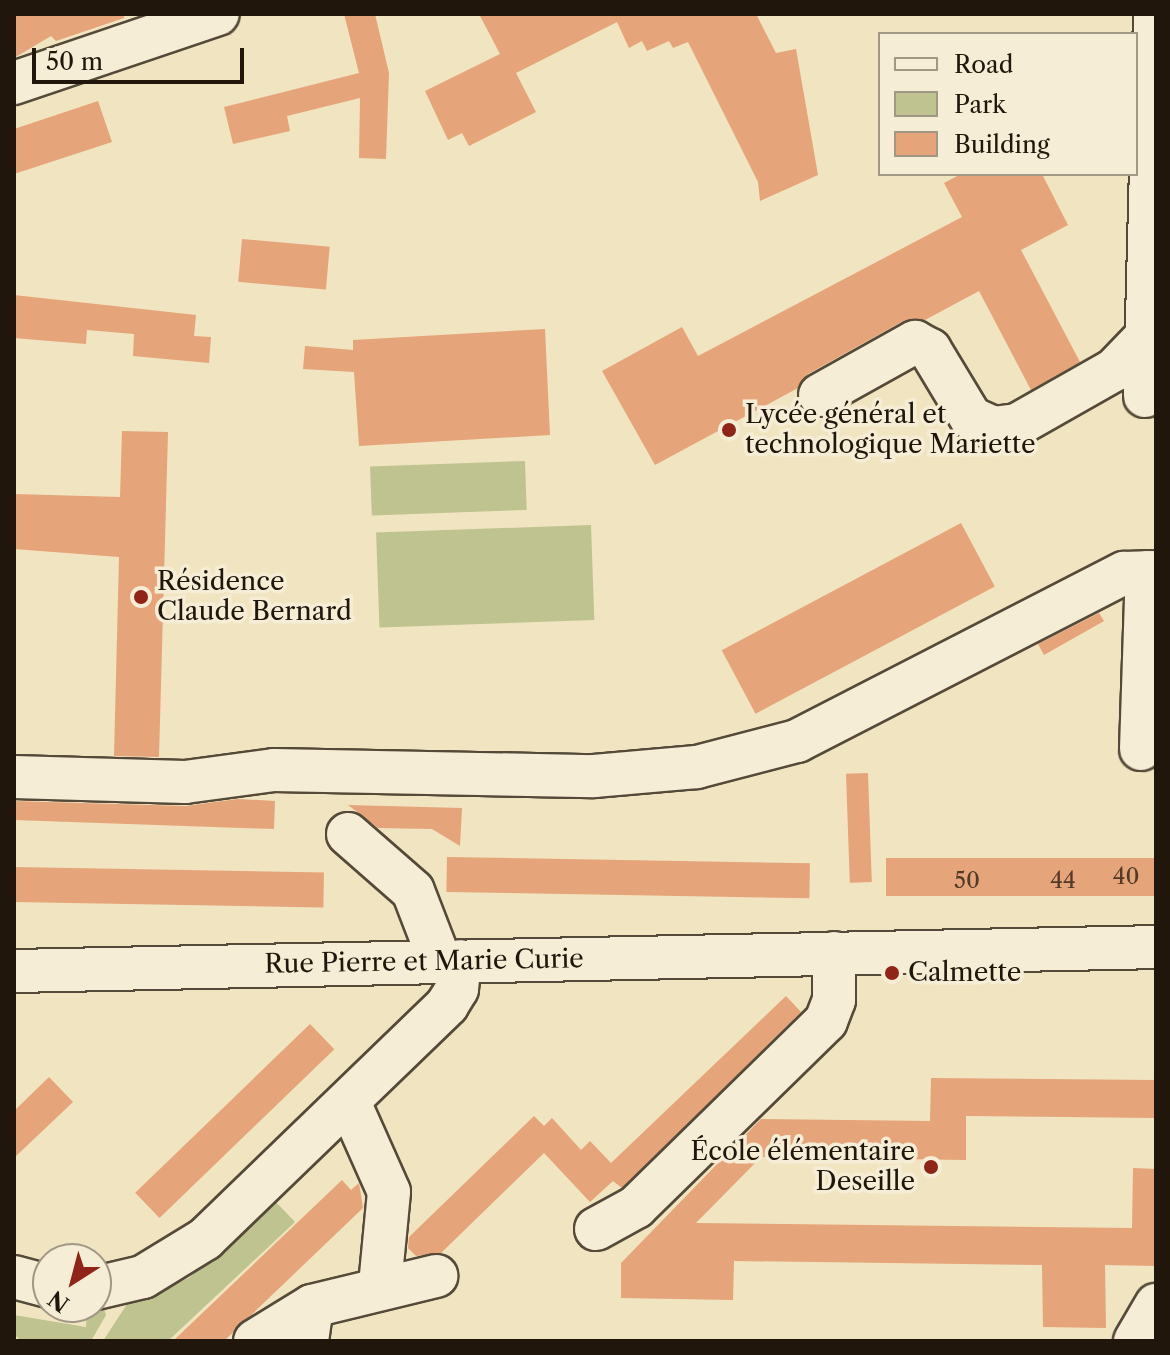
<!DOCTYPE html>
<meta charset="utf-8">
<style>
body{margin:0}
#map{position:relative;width:1170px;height:1355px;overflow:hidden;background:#f1e4c0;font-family:"Libre Caslon Text",serif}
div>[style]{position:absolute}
.green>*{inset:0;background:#bec38f;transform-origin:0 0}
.building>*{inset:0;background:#e5a479;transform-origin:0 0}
.roads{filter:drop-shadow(2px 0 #554a39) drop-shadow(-2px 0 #554a39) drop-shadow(0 2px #554a39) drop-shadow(0 -2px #554a39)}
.minor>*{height:42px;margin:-21px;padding:0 21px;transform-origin:21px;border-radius:21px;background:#f6edd6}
.dots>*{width:22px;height:22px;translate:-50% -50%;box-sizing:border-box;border:4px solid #f6edd6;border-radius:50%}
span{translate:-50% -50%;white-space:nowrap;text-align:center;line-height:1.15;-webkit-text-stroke:7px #f6edd6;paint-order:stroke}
.number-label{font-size:22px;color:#523a27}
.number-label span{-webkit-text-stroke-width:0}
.poi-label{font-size:26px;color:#21160c}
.left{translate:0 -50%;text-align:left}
.right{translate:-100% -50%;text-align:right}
.street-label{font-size:26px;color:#21160c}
.frame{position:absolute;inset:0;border:16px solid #21160c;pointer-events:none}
.legend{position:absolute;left:878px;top:32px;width:260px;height:144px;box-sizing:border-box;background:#f6edd6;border:2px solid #a19785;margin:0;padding:10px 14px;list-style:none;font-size:24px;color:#21160c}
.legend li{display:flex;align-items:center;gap:16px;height:40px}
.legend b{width:40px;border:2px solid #a19785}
.north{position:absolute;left:32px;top:1243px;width:80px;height:80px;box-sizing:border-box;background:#f6edd6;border:2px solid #a19785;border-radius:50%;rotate:216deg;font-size:22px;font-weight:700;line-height:32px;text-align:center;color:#21160c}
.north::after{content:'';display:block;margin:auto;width:28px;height:36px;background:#8f2418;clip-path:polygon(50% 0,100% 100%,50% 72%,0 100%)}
.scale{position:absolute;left:32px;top:48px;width:212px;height:36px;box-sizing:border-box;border:4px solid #21160c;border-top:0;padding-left:10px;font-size:24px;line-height:28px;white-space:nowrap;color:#21160c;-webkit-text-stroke:6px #f6edd6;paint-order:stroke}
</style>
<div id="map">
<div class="green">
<div style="left:525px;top:461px;width:49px;height:155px;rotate:88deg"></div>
<div style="left:591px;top:525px;width:95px;height:215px;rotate:88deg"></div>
<div style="clip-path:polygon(274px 1200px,295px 1222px,168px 1341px,103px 1341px,127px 1304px,189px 1278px)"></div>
<div style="clip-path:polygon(103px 1304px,106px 1315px,91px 1341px,21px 1341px,14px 1334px,14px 1315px,86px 1327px,87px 1307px)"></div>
</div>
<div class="building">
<div style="clip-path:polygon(14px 14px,124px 14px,124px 18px,56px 41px,51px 36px,14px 58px)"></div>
<div style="clip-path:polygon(344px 14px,375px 14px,389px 73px,386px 159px,359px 158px,360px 98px,287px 116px,290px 131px,233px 144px,224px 107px,359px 73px)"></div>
<div style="clip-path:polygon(479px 14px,756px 14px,776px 53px,796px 49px,818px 175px,760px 201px,758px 182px,688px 42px,673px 48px,669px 41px,647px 51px,642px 41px,629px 48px,617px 22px,516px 73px,536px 112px,469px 146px,462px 133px,448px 140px,425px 91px,500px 54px)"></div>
<div style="clip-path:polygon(98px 101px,112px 142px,14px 174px,14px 129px)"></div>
<div style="clip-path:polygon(961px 174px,1042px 174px,1068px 225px,1021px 250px,1080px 362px,1031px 390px,979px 291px,925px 320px,903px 321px,808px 374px,798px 388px,655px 465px,602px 371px,682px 327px,698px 356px,962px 217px,944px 183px)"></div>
<div style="left:242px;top:239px;width:88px;height:43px;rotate:5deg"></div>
<div style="clip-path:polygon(14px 295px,196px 315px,194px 336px,211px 337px,209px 363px,133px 356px,134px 334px,87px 330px,86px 344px,14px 338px)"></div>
<div style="clip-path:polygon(545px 329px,550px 435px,359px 446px,354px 372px,303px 369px,305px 346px,353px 350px,353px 340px)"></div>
<div style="clip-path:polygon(122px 431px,168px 432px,159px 757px,114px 756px,119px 557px,14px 549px,14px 494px,120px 497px)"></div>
<div style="left:961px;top:523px;width:72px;height:271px;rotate:62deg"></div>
<div style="clip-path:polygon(1099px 613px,1104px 621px,1044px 655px,1038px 644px)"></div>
<div style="left:868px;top:773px;width:109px;height:22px;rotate:88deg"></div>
<div style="clip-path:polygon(238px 799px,275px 801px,274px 829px,14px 820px,14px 801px,185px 806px)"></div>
<div style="clip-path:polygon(348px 805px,462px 808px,460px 846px,432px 829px,378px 828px)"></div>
<div style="left:447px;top:857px;width:363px;height:35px;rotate:1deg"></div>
<div style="left:1156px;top:858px;width:38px;height:270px;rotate:90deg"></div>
<div style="left:14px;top:867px;width:310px;height:35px;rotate:1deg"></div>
<div style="clip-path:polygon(786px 996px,801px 1012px,622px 1188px,613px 1181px,590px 1202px,544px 1153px,441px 1253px,416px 1256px,408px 1248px,409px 1237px,534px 1116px,544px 1126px,552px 1118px,581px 1150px,590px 1141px,611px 1163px)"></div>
<div style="left:310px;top:1024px;width:35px;height:243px;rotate:46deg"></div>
<div style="clip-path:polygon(49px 1077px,73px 1102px,14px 1158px,14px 1111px)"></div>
<div style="clip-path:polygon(931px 1078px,1156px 1080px,1156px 1118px,966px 1116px,966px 1160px,761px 1157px,696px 1223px,1132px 1228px,1133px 1168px,1156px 1169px,1156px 1266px,1105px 1265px,1106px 1328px,1043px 1327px,1042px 1265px,734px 1261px,733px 1300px,621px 1298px,621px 1263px,761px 1119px,930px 1121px)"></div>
<div style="clip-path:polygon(342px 1180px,351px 1190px,359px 1183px,363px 1208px,224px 1341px,173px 1341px)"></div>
</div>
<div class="roads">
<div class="minor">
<div style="left:14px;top:83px;width:215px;rotate:-18.7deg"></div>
<div style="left:820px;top:395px;width:109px;rotate:-29.2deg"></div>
<div style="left:915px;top:342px;width:17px;rotate:28deg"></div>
<div style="left:930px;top:350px;width:79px;rotate:58.9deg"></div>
<div style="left:971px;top:418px;width:24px;rotate:24deg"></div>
<div style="left:993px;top:428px;width:24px;rotate:-7deg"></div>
<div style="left:1017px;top:425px;width:112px;rotate:-29.6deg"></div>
<div style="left:1114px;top:370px;width:46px;rotate:-45.9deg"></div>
<div style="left:1145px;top:396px;width:382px;rotate:-88.5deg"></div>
<div style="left:1141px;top:749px;width:177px;rotate:-88.1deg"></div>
<div style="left:14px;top:777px;width:171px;rotate:1.7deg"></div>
<div style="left:185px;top:782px;width:90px;rotate:-7.7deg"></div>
<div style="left:274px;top:770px;width:320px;rotate:1.1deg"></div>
<div style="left:594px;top:776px;width:103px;rotate:-5deg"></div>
<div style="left:697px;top:767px;width:103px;rotate:-14.6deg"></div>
<div style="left:797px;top:741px;width:368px;rotate:-27.2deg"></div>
<div style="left:1124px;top:573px;width:32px;rotate:-2deg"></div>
<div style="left:348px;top:834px;width:86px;rotate:41.2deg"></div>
<div style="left:413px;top:891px;width:75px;rotate:68.9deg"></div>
<div style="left:14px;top:971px;width:1142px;rotate:-1.2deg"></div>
<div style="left:349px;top:1102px;width:98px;rotate:66deg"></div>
<div style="left:389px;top:1192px;width:94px;rotate:95.5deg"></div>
<div style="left:596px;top:1229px;width:46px;rotate:-28.8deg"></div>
<div style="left:636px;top:1207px;width:266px;rotate:-44.4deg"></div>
<div style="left:826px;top:1021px;width:22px;rotate:-69deg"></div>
<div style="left:834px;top:1000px;width:47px;rotate:-90deg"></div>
<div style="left:14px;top:1277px;width:35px;rotate:15deg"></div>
<div style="left:96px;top:1288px;width:48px;rotate:-13.2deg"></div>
<div style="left:143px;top:1277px;width:73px;rotate:-31.5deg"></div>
<div style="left:205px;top:1239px;width:337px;rotate:-44deg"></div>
<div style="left:447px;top:1005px;width:19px;rotate:-58deg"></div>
<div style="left:457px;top:989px;width:28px;rotate:-84deg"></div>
<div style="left:255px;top:1341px;width:67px;rotate:-31.6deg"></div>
<div style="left:307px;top:1341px;width:35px;rotate:-82deg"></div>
<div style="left:312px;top:1306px;width:128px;rotate:-13.6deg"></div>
<div style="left:1135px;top:1341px;width:42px;rotate:-59.7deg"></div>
</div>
</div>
<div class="dots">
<div style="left:729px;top:430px;background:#8f2418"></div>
<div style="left:141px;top:597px;background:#8f2418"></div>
<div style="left:892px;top:973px;background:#8f2418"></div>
<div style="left:931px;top:1167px;background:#8f2418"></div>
</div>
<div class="number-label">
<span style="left:1126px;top:877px">40</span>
<span style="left:967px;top:881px">50</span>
<span style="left:1063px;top:881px">44</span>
</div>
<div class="poi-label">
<span class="left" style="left:745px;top:430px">Lycée général et<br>technologique Mariette</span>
<span class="left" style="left:157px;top:597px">Résidence<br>Claude Bernard</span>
<span class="left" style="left:908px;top:973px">Calmette</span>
<span class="right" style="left:915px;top:1167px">École élémentaire<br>Deseille</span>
</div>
<div class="street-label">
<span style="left:424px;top:962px;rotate:-1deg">Rue Pierre et Marie Curie</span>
</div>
<div class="frame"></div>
<ul class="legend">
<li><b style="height:10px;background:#f6edd6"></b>Road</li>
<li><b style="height:22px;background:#bec38f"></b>Park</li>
<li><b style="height:22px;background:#e5a479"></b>Building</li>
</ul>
<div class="north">N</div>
<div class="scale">50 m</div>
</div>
